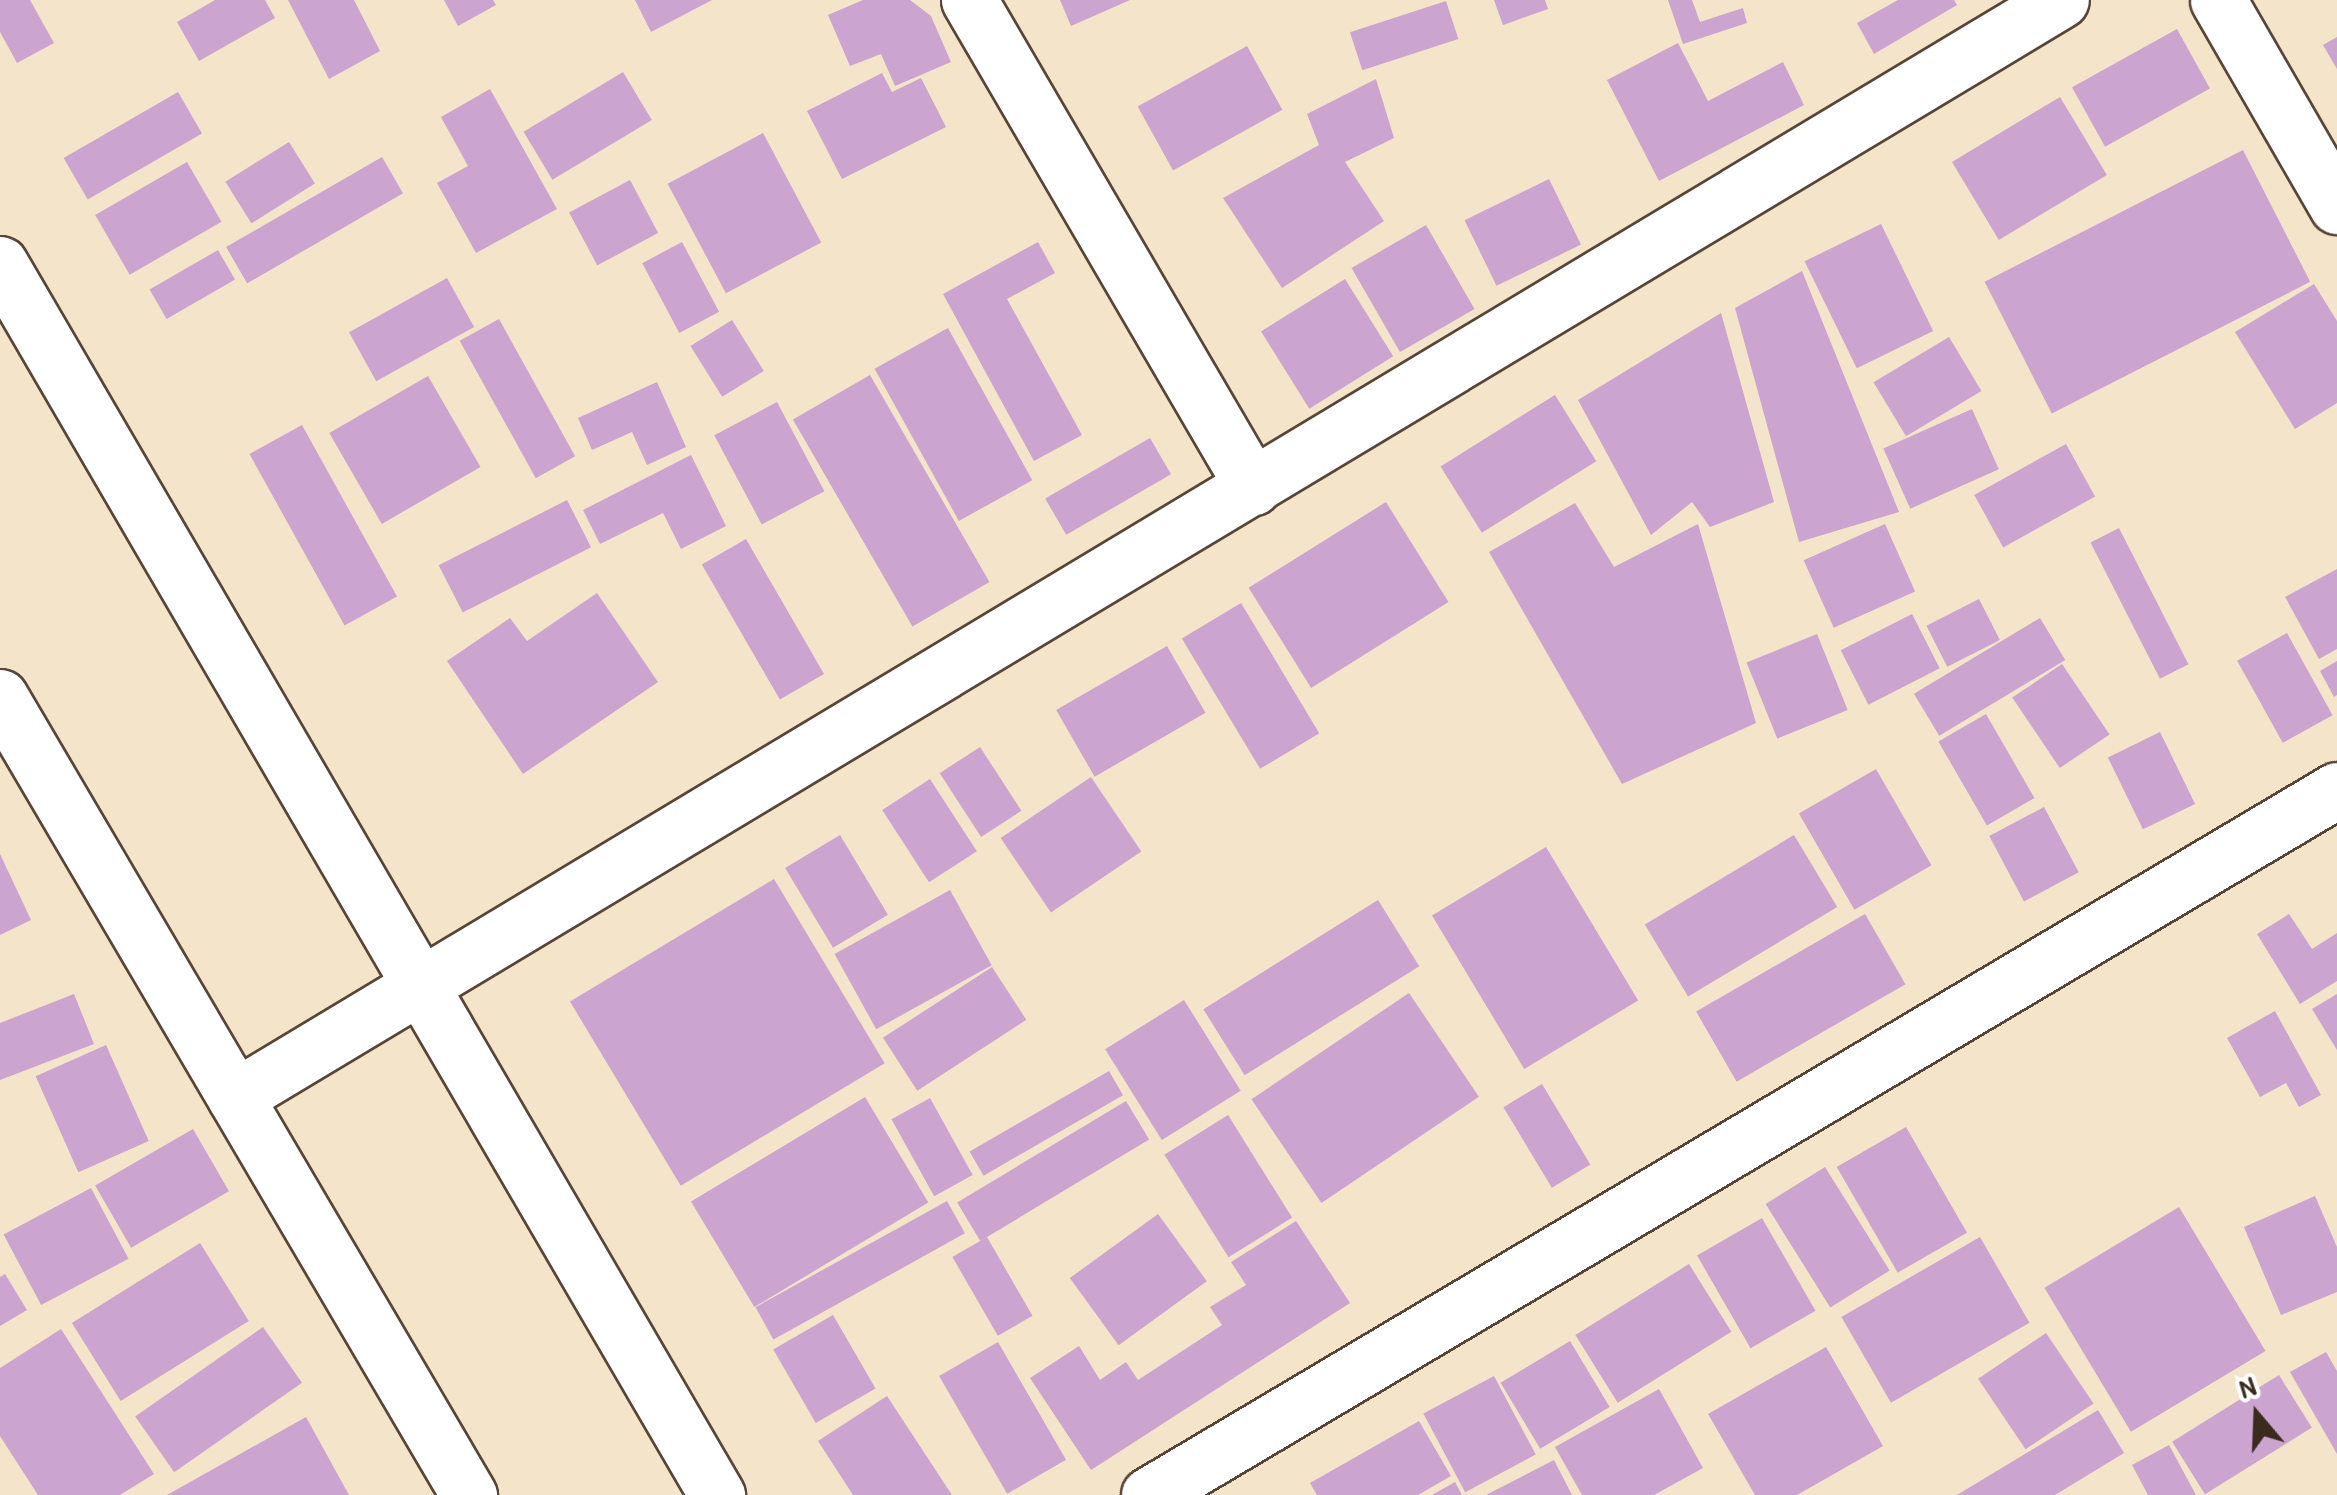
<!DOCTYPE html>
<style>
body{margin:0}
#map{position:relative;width:2337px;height:1495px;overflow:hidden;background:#f4e4ca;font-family:"Patrick Hand",sans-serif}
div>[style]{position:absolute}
.building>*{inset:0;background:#cba4d0;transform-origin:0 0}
.roads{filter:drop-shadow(2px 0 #574638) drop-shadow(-2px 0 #574638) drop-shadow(0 2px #574638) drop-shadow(0 -2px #574638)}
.minor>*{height:55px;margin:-27.5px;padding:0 27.5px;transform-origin:27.5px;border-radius:27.5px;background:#fff}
.major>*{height:55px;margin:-27.5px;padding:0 27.5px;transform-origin:27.5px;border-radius:27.5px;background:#fff}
span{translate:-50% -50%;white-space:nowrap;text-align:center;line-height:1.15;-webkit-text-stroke:9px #fff;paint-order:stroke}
.north{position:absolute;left:2207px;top:1365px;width:100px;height:100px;-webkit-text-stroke:8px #fff;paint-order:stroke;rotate:341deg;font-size:28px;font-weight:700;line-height:40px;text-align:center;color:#3b2a1e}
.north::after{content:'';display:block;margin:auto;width:35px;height:45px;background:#3b2a1e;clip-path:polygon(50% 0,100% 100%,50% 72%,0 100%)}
</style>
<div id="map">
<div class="building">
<div style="clip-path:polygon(0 0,30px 0,54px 43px,17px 63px,0 32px)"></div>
<div style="clip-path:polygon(215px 0,265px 0,275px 18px,199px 61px,177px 22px)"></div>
<div style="clip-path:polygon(288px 0,354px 0,380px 51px,329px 79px)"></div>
<div style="clip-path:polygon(444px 0,493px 0,496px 5px,458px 26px)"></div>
<div style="clip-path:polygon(635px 0,712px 0,651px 32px)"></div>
<div style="clip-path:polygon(863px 0,910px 0,931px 16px,951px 62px,895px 86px,881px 54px,850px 66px,828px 15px)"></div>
<div style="clip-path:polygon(1060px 0,1130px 0,1071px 26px)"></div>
<div style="clip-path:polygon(1494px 0,1545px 0,1548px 9px,1503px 25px)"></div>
<div style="clip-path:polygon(1668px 0,1692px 0,1700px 22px,1743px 8px,1747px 23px,1683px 44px)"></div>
<div style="clip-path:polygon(1898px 0,1954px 0,1957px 5px,1874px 54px,1857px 23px)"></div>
<div style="left:1446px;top:1px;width:40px;height:101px;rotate:72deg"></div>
<div style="left:2177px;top:29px;width:68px;height:120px;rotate:61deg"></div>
<div style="clip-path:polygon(2337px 37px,2337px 69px,2323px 45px)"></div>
<div style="clip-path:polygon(1678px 43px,1708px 101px,1783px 62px,1804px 105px,1659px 181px,1607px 80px)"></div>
<div style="left:1247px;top:46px;width:73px;height:125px;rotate:61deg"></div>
<div style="left:623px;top:72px;width:56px;height:116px;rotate:59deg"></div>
<div style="clip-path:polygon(882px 73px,892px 92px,921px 78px,946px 127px,842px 179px,807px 111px)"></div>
<div style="clip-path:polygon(1376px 79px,1394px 138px,1345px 162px,1384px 221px,1282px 288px,1223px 198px,1319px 145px,1307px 114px)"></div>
<div style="clip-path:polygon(490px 89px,557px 209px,476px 253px,437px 183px,468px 166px,441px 117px)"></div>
<div style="left:178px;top:92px;width:48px;height:132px;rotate:60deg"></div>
<div style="left:2060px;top:97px;width:91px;height:126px;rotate:59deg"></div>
<div style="left:763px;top:133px;width:124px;height:108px;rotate:62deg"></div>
<div style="left:289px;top:142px;width:49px;height:75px;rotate:58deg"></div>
<div style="left:2243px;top:150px;width:148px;height:290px;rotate:63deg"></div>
<div style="left:382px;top:157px;width:42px;height:180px;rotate:60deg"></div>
<div style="left:187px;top:162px;width:69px;height:106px;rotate:60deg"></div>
<div style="left:1549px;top:179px;width:73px;height:94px;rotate:64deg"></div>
<div style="left:630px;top:180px;width:60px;height:69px;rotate:62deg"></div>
<div style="left:1881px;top:224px;width:119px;height:85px;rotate:64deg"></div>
<div style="left:1426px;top:225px;width:97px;height:86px;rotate:60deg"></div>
<div style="left:682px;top:242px;width:79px;height:45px;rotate:62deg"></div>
<div style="clip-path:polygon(1038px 242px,1055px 273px,1007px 299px,1082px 435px,1034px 461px,943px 294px)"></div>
<div style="left:218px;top:250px;width:34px;height:79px;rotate:60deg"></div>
<div style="clip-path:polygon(1802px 271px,1899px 512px,1799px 542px,1735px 308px)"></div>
<div style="left:447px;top:278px;width:56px;height:112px;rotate:61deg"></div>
<div style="left:1345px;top:279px;width:91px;height:99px;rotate:58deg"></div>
<div style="clip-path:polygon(2314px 284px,2337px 321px,2337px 403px,2295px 429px,2235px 332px)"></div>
<div style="clip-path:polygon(1721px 313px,1774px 502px,1710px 527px,1692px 502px,1651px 535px,1578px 400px)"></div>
<div style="left:499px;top:319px;width:157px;height:45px;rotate:61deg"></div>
<div style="left:732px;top:320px;width:60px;height:49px;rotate:58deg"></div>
<div style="left:948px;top:328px;width:174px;height:84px;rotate:61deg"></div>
<div style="left:1949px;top:337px;width:63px;height:88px;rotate:59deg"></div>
<div style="left:870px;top:375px;width:239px;height:89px;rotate:60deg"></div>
<div style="left:428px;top:376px;width:105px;height:114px;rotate:60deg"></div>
<div style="clip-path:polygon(657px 382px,686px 447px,647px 465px,632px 432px,592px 450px,578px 418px)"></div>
<div style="left:1555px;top:395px;width:78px;height:135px;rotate:58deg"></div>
<div style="left:777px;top:402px;width:101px;height:71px;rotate:62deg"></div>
<div style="left:1972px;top:409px;width:66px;height:97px;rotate:66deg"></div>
<div style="left:302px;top:425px;width:196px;height:60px;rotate:61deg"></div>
<div style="left:1150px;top:438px;width:42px;height:121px;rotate:60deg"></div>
<div style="left:2066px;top:444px;width:60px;height:105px;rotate:61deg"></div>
<div style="clip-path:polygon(691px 455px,726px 526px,681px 549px,663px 513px,600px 544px,583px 510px)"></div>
<div style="left:567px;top:500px;width:53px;height:144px;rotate:63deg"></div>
<div style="left:1386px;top:502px;width:118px;height:162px;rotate:58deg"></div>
<div style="clip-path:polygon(1575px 503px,1614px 567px,1698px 524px,1756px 723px,1622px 784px,1489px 552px)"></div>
<div style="left:1885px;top:524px;width:74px;height:89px;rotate:66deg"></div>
<div style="left:2119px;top:528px;width:153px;height:32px;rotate:63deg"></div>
<div style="left:746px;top:539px;width:156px;height:51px;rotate:60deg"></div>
<div style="clip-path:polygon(2337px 569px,2337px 649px,2319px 659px,2285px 597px)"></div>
<div style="clip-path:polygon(597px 593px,658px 682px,523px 774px,447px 661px,510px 618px,527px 641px)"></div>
<div style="left:1979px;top:599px;width:46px;height:59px;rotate:63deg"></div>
<div style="left:1241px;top:603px;width:152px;height:69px;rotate:59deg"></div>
<div style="left:1912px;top:614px;width:61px;height:80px;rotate:63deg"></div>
<div style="left:2040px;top:618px;width:49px;height:147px;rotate:59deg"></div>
<div style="left:2287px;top:633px;width:94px;height:57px;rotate:61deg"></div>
<div style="left:1817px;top:634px;width:82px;height:76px;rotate:68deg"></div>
<div style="left:1167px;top:646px;width:77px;height:128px;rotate:60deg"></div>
<div style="clip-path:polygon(2337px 661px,2337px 695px,2334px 697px,2320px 671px)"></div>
<div style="left:2062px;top:664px;width:85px;height:60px;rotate:56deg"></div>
<div style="left:1986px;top:714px;width:97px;height:55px;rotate:60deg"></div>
<div style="left:2160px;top:732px;width:80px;height:58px;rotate:64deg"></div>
<div style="left:980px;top:747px;width:76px;height:48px;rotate:57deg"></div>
<div style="left:1876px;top:769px;width:111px;height:89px;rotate:60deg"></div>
<div style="left:1091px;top:777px;width:90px;height:109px;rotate:56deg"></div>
<div style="left:930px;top:779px;width:86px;height:57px;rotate:57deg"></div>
<div style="left:2044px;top:807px;width:74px;height:62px;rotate:62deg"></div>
<div style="left:840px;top:835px;width:93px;height:64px;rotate:59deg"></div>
<div style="left:1794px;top:835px;width:84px;height:174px;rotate:59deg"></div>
<div style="left:1546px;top:847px;width:179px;height:133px;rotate:59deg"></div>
<div style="clip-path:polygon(0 854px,31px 920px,0 935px)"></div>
<div style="left:774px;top:879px;width:215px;height:238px;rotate:59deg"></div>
<div style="left:950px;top:890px;width:86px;height:132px;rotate:61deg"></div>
<div style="left:1378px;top:900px;width:78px;height:206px;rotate:58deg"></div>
<div style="left:1865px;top:914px;width:81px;height:195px;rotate:60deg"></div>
<div style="clip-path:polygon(2289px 914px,2312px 949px,2337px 933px,2337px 981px,2300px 1004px,2257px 934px)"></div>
<div style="left:992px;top:967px;width:63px;height:130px;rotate:57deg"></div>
<div style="left:1409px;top:993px;width:125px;height:190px;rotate:56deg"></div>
<div style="clip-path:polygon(74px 994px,94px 1044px,0 1080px,0 1023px)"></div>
<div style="clip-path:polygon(2337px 994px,2337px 1050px,2312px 1009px)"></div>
<div style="left:1184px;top:1000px;width:107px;height:93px;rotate:58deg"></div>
<div style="clip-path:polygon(2275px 1011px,2321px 1095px,2299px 1107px,2286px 1083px,2260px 1097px,2227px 1038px)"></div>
<div style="left:106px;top:1045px;width:105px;height:77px;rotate:66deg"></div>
<div style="left:1109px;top:1071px;width:28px;height:161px;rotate:60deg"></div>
<div style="left:1542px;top:1084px;width:94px;height:45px;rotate:59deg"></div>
<div style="left:865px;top:1097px;width:123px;height:203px;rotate:59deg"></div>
<div style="left:930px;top:1098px;width:88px;height:44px;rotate:61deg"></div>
<div style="left:1126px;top:1101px;width:45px;height:197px;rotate:59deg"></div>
<div style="left:1228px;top:1115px;width:121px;height:75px;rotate:58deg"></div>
<div style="left:1906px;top:1127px;width:122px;height:80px;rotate:60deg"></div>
<div style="left:193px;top:1129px;width:72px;height:113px;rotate:60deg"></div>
<div style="left:1825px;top:1167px;width:122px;height:70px;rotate:58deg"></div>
<div style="left:91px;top:1188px;width:80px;height:99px;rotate:62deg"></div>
<div style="clip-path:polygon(2315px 1196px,2337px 1247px,2337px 1292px,2281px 1315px,2244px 1227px)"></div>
<div style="left:947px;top:1201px;width:37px;height:219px;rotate:61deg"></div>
<div style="left:2179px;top:1207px;width:168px;height:157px;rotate:59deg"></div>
<div style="left:1158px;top:1214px;width:83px;height:109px;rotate:54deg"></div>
<div style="left:1762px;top:1218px;width:107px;height:75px;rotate:60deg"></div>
<div style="clip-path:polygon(1296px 1221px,1350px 1303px,1091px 1470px,1030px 1378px,1079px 1346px,1100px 1380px,1126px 1362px,1138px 1380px,1222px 1325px,1210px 1307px,1246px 1285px,1231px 1262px)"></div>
<div style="left:987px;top:1237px;width:91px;height:40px;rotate:60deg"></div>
<div style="left:1980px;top:1237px;width:99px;height:160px;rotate:60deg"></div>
<div style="left:200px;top:1243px;width:92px;height:151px;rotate:58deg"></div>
<div style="left:1689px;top:1264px;width:80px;height:134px;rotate:58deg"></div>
<div style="clip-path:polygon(5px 1274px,27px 1310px,0 1326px,0 1277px)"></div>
<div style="left:833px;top:1315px;width:85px;height:69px;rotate:60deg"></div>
<div style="left:263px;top:1327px;width:68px;height:156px;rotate:55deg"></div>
<div style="clip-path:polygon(61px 1329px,154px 1474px,120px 1495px,38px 1495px,0 1436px,0 1368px)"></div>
<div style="left:2046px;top:1333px;width:85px;height:82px;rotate:56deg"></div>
<div style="left:1570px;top:1341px;width:77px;height:81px;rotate:59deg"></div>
<div style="left:998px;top:1342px;width:136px;height:68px;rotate:60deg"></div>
<div style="clip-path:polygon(1826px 1347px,1883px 1446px,1797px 1495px,1755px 1495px,1708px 1414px)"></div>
<div style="clip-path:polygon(2326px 1352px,2337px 1371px,2337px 1454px,2290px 1372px)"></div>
<div style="left:2279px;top:1375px;width:62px;height:126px;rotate:58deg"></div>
<div style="left:1494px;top:1376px;width:89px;height:80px;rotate:62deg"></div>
<div style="clip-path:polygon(1659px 1389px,1703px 1468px,1654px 1495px,1582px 1495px,1555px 1447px)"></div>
<div style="clip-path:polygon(887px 1396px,952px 1495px,853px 1495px,818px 1441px)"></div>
<div style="clip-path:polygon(2098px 1410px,2124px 1453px,2055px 1495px,1957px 1495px)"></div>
<div style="clip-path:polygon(306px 1417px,349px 1495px,167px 1495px)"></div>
<div style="clip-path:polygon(1419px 1421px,1451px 1476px,1418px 1495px,1317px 1495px,1310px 1483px)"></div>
<div style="clip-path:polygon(2169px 1445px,2196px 1495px,2148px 1495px,2132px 1465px)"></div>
<div style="clip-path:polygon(1554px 1460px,1572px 1495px,1486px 1495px)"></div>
<div style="clip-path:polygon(1455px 1482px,1462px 1495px,1432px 1495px)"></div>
</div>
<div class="roads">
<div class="minor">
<div style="left:969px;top:0;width:564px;rotate:59.75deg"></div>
<div style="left:2218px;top:0;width:238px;rotate:60deg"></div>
<div style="left:235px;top:1097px;width:2130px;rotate:-31deg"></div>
<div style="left:1149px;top:1495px;width:1381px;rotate:-30.69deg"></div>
</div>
<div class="major">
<div style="left:0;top:264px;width:1425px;rotate:59.78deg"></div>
<div style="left:0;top:697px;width:926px;rotate:59.56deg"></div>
</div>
</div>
<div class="north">N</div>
</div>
